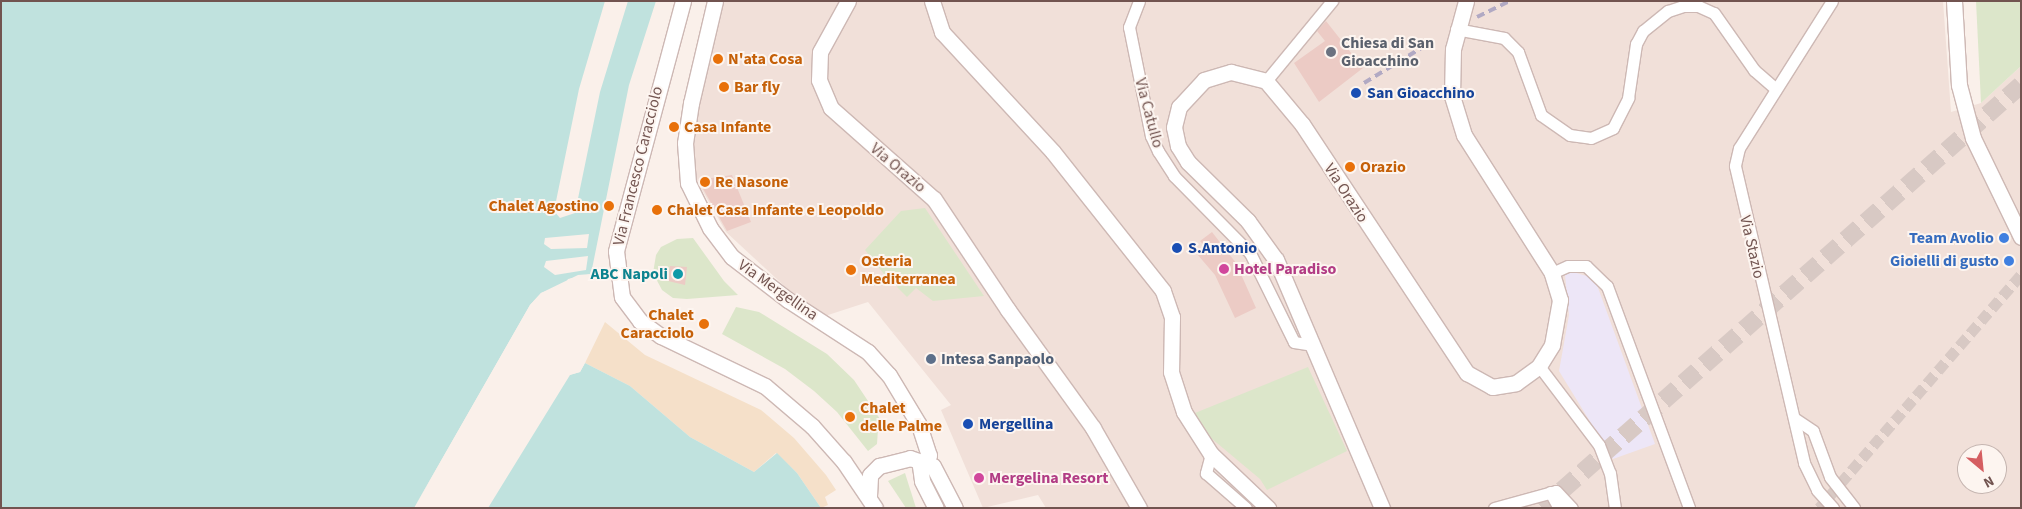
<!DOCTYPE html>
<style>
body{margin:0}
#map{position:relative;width:2022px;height:509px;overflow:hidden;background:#faf0ea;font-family:"Source Sans 3",sans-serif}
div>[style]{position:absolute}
.residential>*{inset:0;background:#f1e0d9}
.education>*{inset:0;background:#ede6f7}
.green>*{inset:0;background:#dce6ca}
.sand>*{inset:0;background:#f5e0c9}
.water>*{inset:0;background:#c0e2de}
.pier>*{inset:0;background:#faf0ea}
.building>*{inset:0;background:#eccbc5}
.street-tunnel>*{height:11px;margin-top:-5.5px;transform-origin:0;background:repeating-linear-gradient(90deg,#d8c9c4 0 11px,transparent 0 16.5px)}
.primary-tunnel>*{height:18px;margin-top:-9px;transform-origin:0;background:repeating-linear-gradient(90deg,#d8c9c4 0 18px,transparent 0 27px)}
.roads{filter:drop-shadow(1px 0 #cdb8b4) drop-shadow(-1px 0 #cdb8b4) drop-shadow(0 1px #cdb8b4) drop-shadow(0 -1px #cdb8b4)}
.street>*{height:11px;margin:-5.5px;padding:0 5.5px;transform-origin:5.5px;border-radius:5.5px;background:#fff}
.secondary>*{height:15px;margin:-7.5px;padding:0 7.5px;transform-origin:7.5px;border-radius:7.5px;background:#fff}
.rail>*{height:4px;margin-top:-2px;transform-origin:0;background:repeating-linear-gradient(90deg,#b1a9c3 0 8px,transparent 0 13px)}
.dots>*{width:14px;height:14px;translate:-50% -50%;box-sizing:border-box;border:2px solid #fdf5f0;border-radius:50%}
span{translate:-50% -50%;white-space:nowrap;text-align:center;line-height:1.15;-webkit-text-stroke:4px #fdf5f0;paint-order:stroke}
.worship-label{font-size:16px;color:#5b616d;font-weight:700}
.left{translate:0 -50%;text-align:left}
.food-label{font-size:16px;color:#c56008;font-weight:700}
.right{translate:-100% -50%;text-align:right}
.transit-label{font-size:16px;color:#164399;font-weight:700}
.street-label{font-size:16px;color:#725450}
.shop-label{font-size:16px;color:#366cbe;font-weight:700}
.hotel-label{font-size:16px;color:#b23c85;font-weight:700}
.culture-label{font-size:16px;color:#0d838f;font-weight:700}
.service-label{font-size:16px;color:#4e5e75;font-weight:700}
.frame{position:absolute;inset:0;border:2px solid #725450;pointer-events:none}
.north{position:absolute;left:1957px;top:444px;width:50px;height:50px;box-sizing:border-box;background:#fdf5f0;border:1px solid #c5b5b0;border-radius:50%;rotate:152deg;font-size:14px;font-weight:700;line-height:20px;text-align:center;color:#725450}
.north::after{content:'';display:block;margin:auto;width:18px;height:22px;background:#d55e61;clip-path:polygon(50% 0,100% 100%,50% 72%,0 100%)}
</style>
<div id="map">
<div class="residential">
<div style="clip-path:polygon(evenodd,724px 1px,1943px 1px,1951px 112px,1981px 103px,2021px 66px,2021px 508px,1046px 508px,1038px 495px,983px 508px,941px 410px,951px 405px,868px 302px,825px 316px,793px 294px,726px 232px,697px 181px,693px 152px,701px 89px,724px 1px,1967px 454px,1997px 454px,1997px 484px,1967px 484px,1967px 454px)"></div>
</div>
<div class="education">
<div style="clip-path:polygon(1573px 272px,1590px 277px,1597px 285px,1655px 444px,1613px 459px,1559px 371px,1569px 315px,1565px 275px)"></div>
</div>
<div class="green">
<div style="clip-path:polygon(1976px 1px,2021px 1px,2021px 66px,1981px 103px)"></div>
<div style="clip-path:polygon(925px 208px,984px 296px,933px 301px,916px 288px,907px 297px,897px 287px,901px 281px,891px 274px,887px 278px,865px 250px,901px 211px)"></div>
<div style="clip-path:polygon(693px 238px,724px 281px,738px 295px,687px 299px,673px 298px,662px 290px,653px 273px,656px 255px,661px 247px,677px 239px)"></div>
<div style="clip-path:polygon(736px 307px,759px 312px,827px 354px,854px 380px,884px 425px,878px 429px,877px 444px,868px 451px,837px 412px,814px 391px,785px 369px,722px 334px)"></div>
<div style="clip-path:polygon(1308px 367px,1347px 451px,1267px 490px,1260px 479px,1205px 433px,1195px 413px)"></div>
<div style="clip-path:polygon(905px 473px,916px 508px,906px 508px,888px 481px)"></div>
</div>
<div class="sand">
<div style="clip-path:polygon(605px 322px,645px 355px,761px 410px,794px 438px,826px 475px,836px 490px,825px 497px,828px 505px,821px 508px,797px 473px,776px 453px,754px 472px,690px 437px,630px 386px,585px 363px)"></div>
</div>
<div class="water">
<div style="clip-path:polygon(1px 1px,656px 1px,629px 85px,591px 274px,578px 275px,541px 293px,530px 305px,414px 508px,1px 508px)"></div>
<div style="clip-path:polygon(585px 363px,630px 386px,690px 437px,754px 472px,777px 453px,797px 473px,821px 508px,488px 508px,570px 375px,580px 372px)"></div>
</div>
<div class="pier">
<div style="clip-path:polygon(605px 1px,628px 1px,600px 92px,575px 213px,560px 218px,554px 211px,579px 89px)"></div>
<div style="clip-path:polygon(589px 234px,587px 248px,551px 249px,544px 244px,545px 238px)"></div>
<div style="clip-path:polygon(588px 256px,586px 270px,555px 275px,544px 267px,546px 261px)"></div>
<div style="clip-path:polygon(591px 274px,543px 295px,532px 307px,414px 508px,530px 305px,541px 293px,565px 284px,568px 279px)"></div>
<div style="clip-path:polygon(586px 361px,580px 372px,569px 375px,486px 508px,568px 373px,579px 370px)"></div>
</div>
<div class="building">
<div style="clip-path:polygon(1326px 21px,1363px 68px,1319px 102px,1294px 63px,1325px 41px,1317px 31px)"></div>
<div style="clip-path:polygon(732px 175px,751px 222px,727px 231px,698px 180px)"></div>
<div style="clip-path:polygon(1212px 232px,1236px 263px,1256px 308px,1235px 318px,1215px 275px,1197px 254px,1205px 247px,1200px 241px)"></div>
<div style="clip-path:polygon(670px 266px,687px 267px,685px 285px,668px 281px)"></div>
</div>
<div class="street-tunnel">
<div style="left:1819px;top:508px;width:308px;rotate:-49.1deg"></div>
</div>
<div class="primary-tunnel">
<div style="left:1542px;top:508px;width:639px;rotate:-41.45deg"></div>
</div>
<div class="roads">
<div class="street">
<div style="left:1139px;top:1px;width:28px;rotate:111deg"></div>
<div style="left:1129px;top:27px;width:111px;rotate:78.6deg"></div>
<div style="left:1151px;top:136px;width:17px;rotate:65deg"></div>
<div style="left:1158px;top:151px;width:30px;rotate:57deg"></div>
<div style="left:1174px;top:176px;width:108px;rotate:45.4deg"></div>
<div style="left:1250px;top:253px;width:99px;rotate:63.7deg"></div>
<div style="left:1294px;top:342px;width:18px;rotate:9deg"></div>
<div style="left:1832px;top:1px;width:174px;rotate:122.3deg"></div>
<div style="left:1739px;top:148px;width:18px;rotate:103deg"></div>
<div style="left:1735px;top:166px;width:305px;rotate:76.9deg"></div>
<div style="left:1804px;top:463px;width:30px;rotate:64deg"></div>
<div style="left:1817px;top:490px;width:24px;rotate:48deg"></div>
<div style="left:1456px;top:29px;width:49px;rotate:10.6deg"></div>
<div style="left:1504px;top:38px;width:20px;rotate:45deg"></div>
<div style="left:1518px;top:52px;width:67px;rotate:69.9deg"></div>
<div style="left:1541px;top:115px;width:35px;rotate:35deg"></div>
<div style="left:1570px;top:135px;width:21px;rotate:8deg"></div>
<div style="left:1591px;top:138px;width:24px;rotate:-24deg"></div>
<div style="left:1613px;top:128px;width:34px;rotate:-63deg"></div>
<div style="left:1628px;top:98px;width:55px;rotate:-81.6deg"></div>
<div style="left:1636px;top:44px;width:15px;rotate:-62deg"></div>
<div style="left:1643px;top:31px;width:32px;rotate:-39deg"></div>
<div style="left:1668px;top:11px;width:16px;rotate:-18deg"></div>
<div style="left:1683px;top:6px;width:15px"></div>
<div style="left:1698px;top:6px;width:17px;rotate:24deg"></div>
<div style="left:1714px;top:13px;width:70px;rotate:54.9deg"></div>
<div style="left:1754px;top:70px;width:29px;rotate:41deg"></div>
<div style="left:1266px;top:81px;width:104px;rotate:-50.5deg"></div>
<div style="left:1552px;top:273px;width:17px;rotate:-24deg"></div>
<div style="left:1568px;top:266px;width:18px"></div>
<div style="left:1586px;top:266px;width:29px;rotate:44deg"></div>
<div style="left:1607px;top:286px;width:237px;rotate:69.7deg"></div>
<div style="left:1539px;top:366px;width:99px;rotate:52.8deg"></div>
<div style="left:1599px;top:445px;width:30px;rotate:69deg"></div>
<div style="left:1610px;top:473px;width:35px;rotate:82deg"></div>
<div style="left:1794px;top:418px;width:23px;rotate:34deg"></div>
<div style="left:1813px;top:431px;width:49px;rotate:69.7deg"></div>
<div style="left:1830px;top:477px;width:39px;rotate:52deg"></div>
<div style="left:1211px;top:454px;width:20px;rotate:105deg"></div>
<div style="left:1206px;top:473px;width:53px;rotate:41.2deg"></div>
<div style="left:1550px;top:492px;width:18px;rotate:61deg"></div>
<div style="left:1494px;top:508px;width:64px;rotate:-15.3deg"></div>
<div style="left:1556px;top:491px;width:23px;rotate:47deg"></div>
</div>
<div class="secondary">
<div style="left:683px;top:1px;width:259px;rotate:105deg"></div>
<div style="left:616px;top:251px;width:46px;rotate:82.6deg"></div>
<div style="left:622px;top:297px;width:30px;rotate:53deg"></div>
<div style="left:640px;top:321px;width:26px;rotate:36deg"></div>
<div style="left:661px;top:336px;width:115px;rotate:25.7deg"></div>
<div style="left:765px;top:386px;width:62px;rotate:40.4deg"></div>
<div style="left:812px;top:426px;width:48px;rotate:48.4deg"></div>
<div style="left:844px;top:462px;width:55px;rotate:56deg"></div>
<div style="left:715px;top:1px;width:105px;rotate:103.2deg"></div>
<div style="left:691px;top:103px;width:40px;rotate:98.5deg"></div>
<div style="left:685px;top:143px;width:40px;rotate:85.7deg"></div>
<div style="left:688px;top:183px;width:50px;rotate:63.9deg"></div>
<div style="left:710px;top:228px;width:36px;rotate:53deg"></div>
<div style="left:732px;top:257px;width:71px;rotate:37.5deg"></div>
<div style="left:788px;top:300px;width:95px;rotate:33deg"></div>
<div style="left:868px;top:352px;width:31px;rotate:48deg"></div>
<div style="left:889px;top:375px;width:58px;rotate:59deg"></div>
<div style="left:919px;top:425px;width:32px;rotate:72deg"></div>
<div style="left:929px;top:455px;width:14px;rotate:129deg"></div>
<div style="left:920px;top:466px;width:15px;rotate:82deg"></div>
<div style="left:922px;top:481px;width:30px;rotate:63deg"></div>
<div style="left:848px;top:1px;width:58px;rotate:118.8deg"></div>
<div style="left:820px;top:52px;width:28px;rotate:92deg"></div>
<div style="left:819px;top:80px;width:30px;rotate:67deg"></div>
<div style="left:831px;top:108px;width:137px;rotate:41.5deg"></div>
<div style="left:934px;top:199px;width:133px;rotate:56.3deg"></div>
<div style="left:1008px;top:310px;width:145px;rotate:54.2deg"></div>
<div style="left:1093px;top:428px;width:92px;rotate:60.1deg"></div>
<div style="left:932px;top:1px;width:33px;rotate:72deg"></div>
<div style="left:942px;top:32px;width:163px;rotate:47.2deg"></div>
<div style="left:1053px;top:152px;width:177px;rotate:51.6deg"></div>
<div style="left:1163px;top:291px;width:28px;rotate:71deg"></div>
<div style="left:1172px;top:317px;width:55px;rotate:91deg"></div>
<div style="left:1171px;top:372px;width:42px;rotate:72deg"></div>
<div style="left:1184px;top:412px;width:50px;rotate:57.3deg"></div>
<div style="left:1211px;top:454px;width:79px;rotate:43.5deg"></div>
<div style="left:1954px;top:1px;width:84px;rotate:86.6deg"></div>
<div style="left:1959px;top:85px;width:55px;rotate:75.2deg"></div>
<div style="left:1973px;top:138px;width:110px;rotate:64.1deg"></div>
<div style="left:869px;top:496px;width:21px;rotate:-87deg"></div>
<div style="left:870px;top:475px;width:13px;rotate:-45deg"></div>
<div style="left:879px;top:466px;width:32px;rotate:-14deg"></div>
<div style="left:910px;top:458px;width:24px;rotate:19deg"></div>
<div style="left:933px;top:466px;width:47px;rotate:62.4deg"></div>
<div style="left:1382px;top:508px;width:270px;rotate:-113.1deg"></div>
<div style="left:1276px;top:260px;width:48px;rotate:-125.7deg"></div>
<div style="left:1248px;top:221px;width:84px;rotate:-135.5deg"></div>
<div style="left:1188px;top:162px;width:19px;rotate:-122deg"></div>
<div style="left:1178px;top:146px;width:19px;rotate:-102deg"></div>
<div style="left:1174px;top:127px;width:21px;rotate:-76deg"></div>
<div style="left:1179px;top:107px;width:37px;rotate:-47deg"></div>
<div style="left:1204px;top:80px;width:28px;rotate:-17deg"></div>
<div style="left:1231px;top:72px;width:36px;rotate:14deg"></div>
<div style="left:1266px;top:81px;width:56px;rotate:50.1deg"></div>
<div style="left:1302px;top:124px;width:299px;rotate:56.5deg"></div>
<div style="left:1467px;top:373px;width:29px;rotate:29deg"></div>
<div style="left:1492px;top:387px;width:24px;rotate:-9deg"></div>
<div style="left:1516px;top:383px;width:29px;rotate:-36deg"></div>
<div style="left:1539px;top:366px;width:25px;rotate:-58deg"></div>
<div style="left:1552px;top:345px;width:46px;rotate:-79.9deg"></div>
<div style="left:1560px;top:300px;width:28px;rotate:-107deg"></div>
<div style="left:1552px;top:273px;width:164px;rotate:-122.5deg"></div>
<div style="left:1464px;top:135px;width:41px;rotate:-107.1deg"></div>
<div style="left:1452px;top:96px;width:47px;rotate:-88.8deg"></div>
<div style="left:1453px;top:49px;width:50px;rotate:-74.8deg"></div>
</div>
</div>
<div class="rail">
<div style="left:1477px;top:17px;width:37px;rotate:-26deg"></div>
<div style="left:1364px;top:83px;width:79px;rotate:-31.5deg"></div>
</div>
<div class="dots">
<div style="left:1331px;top:52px;background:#6b7280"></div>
<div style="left:718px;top:59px;background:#e8710a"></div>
<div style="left:724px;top:87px;background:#e8710a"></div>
<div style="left:1356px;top:93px;background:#1a4fb4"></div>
<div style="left:674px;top:127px;background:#e8710a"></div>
<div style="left:1350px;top:167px;background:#e8710a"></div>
<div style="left:705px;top:182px;background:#e8710a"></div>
<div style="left:609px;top:206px;background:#e8710a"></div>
<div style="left:657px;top:210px;background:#e8710a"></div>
<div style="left:2004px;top:238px;background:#3f7fe0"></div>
<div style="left:1177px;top:248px;background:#1a4fb4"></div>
<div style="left:2009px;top:261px;background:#3f7fe0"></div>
<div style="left:1224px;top:269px;background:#d1479c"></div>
<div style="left:851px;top:270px;background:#e8710a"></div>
<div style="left:678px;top:274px;background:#0f9aa8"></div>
<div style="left:704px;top:324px;background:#e8710a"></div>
<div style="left:931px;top:359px;background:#5c6f8a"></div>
<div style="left:850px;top:417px;background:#e8710a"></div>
<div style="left:968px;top:424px;background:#1a4fb4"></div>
<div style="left:979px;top:478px;background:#d1479c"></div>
</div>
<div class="worship-label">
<span class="left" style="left:1341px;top:52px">Chiesa di San<br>Gioacchino</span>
</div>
<div class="food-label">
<span class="left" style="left:728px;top:59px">N'ata Cosa</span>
<span class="left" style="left:734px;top:87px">Bar fly</span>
<span class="left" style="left:684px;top:127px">Casa Infante</span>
<span class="left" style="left:1360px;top:167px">Orazio</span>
<span class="left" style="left:715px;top:182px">Re Nasone</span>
<span class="right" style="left:599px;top:206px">Chalet Agostino</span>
<span class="left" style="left:667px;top:210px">Chalet Casa Infante e Leopoldo</span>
<span class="left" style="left:861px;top:270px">Osteria<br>Mediterranea</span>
<span class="right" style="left:694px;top:324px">Chalet<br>Caracciolo</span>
<span class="left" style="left:860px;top:417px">Chalet<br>delle Palme</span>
</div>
<div class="transit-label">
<span class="left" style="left:1367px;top:93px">San Gioacchino</span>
<span class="left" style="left:1188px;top:248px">S.Antonio</span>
<span class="left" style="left:979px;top:424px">Mergellina</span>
</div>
<div class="street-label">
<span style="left:1149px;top:113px;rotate:75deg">Via Catullo</span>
<span style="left:638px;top:166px;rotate:-76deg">Via Francesco Caracciolo</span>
<span style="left:898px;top:168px;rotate:40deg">Via Orazio</span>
<span style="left:1346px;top:193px;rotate:57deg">Via Orazio</span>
<span style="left:1752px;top:247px;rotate:77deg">Via Stazio</span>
<span style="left:778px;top:290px;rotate:35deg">Via Mergellina</span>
</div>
<div class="shop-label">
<span class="right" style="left:1994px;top:238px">Team Avolio</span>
<span class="right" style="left:1999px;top:261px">Gioielli di gusto</span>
</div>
<div class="hotel-label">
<span class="left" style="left:1234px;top:269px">Hotel Paradiso</span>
<span class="left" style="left:989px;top:478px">Mergelina Resort</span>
</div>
<div class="culture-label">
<span class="right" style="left:668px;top:274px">ABC Napoli</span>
</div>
<div class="service-label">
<span class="left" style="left:941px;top:359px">Intesa Sanpaolo</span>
</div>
<div class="frame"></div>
<div class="north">N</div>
</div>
